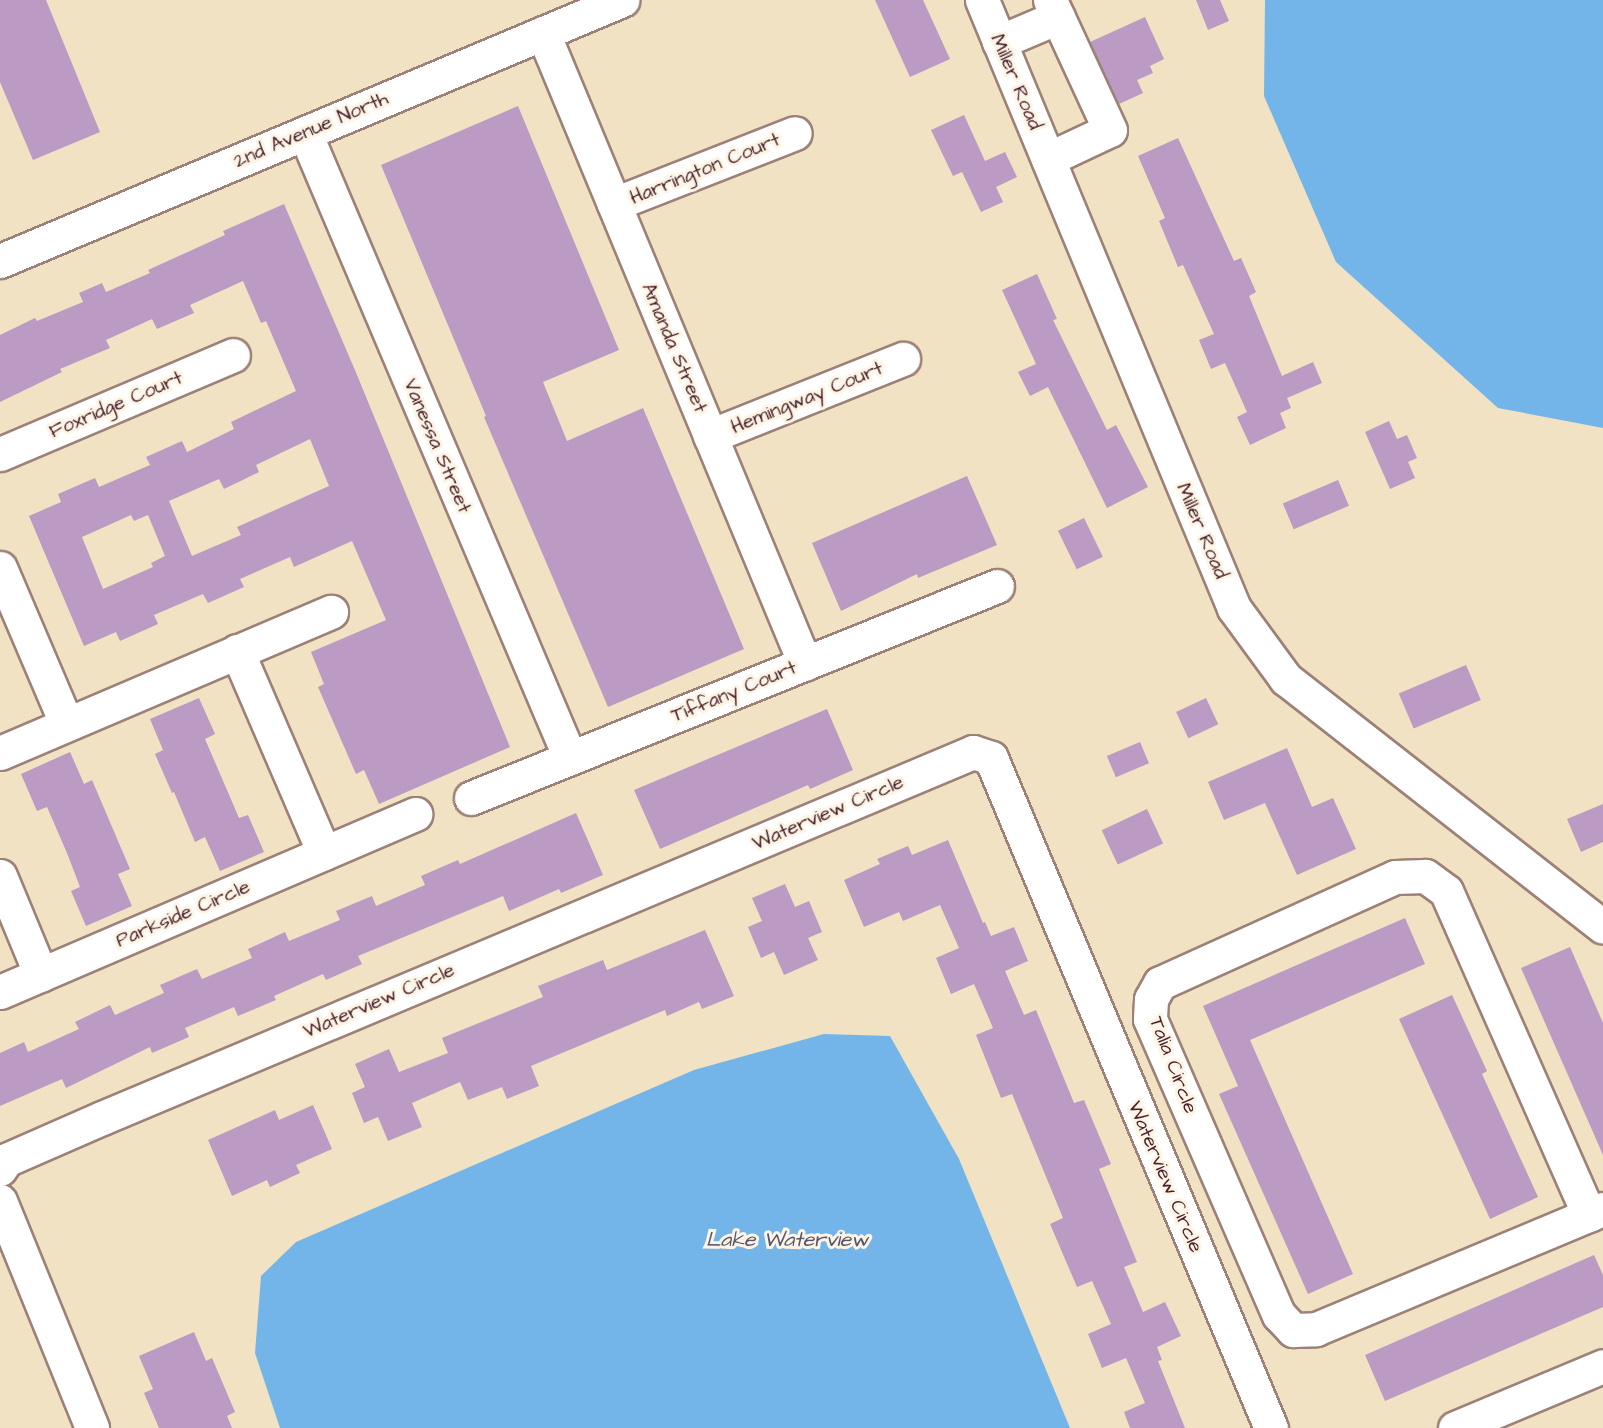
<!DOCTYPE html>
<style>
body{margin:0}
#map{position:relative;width:1603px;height:1428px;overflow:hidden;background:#f0e2c3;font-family:"Architects Daughter",sans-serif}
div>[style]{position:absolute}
.water>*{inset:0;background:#74b5e9}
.building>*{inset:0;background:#bb9ac3;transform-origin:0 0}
.roads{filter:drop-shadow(2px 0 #9d8077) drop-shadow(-2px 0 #9d8077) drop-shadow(0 2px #9d8077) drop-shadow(0 -2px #9d8077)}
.minor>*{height:33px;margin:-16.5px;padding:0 16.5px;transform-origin:16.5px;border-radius:16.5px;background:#fff}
span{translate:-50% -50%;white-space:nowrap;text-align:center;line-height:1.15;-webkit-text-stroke:6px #fcf5e5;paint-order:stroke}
.street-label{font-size:20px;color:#4a1f2b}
.water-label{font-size:21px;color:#59546e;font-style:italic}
</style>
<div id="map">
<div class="water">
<div style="clip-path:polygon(1265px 0,1603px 0,1603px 428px,1498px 408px,1336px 262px,1264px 96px)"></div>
<div style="clip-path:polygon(824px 1034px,890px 1036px,959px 1159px,1070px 1428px,280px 1428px,255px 1353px,261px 1276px,296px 1242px,694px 1070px)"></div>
</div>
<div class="building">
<div style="clip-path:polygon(0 0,46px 0,100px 132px,33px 160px,0 82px)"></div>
<div style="clip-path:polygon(875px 0,923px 0,950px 59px,910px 77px)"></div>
<div style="clip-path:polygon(1196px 0,1220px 0,1229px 21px,1208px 30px)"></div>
<div style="clip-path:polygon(1145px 17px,1164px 59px,1150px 66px,1153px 73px,1137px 80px,1143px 93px,1119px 104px,1090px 42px)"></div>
<div style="clip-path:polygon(518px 106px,619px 350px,543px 382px,567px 441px,643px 408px,744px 649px,608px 707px,484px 417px,486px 416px,381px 165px)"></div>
<div style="clip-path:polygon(964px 115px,985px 161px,1005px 152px,1017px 177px,996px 187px,1003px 202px,981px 212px,962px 172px,953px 176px,931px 130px)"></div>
<div style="clip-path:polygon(1178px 138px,1234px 261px,1241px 258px,1256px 292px,1249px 296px,1282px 376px,1313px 362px,1322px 383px,1287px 398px,1291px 408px,1280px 413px,1286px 428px,1250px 445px,1237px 417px,1247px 412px,1225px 363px,1211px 369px,1199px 340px,1214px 334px,1183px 265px,1178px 267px,1159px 221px,1165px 218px,1138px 156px)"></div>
<div style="clip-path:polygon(evenodd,284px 204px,357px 375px,510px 747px,379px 804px,364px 770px,356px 774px,318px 687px,324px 684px,311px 652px,386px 620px,352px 541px,294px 567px,290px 557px,240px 579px,244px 587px,208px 603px,203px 594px,154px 615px,158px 624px,120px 641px,116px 632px,84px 646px,29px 516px,61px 502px,58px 494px,95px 478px,99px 487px,150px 465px,146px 457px,182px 441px,187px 452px,234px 429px,231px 422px,296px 391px,266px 321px,261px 323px,243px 281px,190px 305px,194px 313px,157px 329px,152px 319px,106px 340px,110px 348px,60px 369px,62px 372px,0 402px,0 335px,35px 318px,37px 321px,83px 302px,79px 293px,102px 283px,106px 292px,150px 273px,148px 270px,225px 235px,223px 231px,284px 204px,310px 439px,329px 486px,237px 527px,241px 535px,192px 556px,169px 501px,219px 479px,224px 489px,259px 472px,256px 465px,310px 439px,284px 204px,131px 515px,134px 521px,148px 515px,165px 556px,151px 563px,153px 567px,103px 589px,82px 537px,131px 515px)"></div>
<div style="clip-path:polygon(1037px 274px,1057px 319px,1053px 320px,1107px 430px,1116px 425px,1148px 487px,1107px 508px,1048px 387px,1030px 396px,1018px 372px,1036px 364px,1002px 290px)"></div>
<div style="clip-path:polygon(1389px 421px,1397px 439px,1407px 435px,1417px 458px,1408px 462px,1415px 478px,1390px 489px,1365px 432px)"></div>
<div style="clip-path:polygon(967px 476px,997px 545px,918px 578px,917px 574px,841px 611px,812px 543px)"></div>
<div style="left:1338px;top:480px;width:28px;height:60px;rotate:67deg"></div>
<div style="left:1084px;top:518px;width:43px;height:29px;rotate:64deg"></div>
<div style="left:1466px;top:665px;width:38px;height:73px;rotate:67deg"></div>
<div style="clip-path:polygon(199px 698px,215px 734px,205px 739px,239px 818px,248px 815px,264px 852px,220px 871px,205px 837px,195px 842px,174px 792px,172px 793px,155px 754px,163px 750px,150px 719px)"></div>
<div style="left:1206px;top:698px;width:29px;height:33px;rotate:65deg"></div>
<div style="clip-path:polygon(827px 709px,853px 770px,810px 789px,808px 785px,660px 849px,634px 790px)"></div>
<div style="left:1140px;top:742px;width:23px;height:36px;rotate:67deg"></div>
<div style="clip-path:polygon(1287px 748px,1312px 807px,1333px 798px,1356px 849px,1297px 875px,1265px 803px,1224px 820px,1208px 782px)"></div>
<div style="clip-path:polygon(70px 752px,84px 784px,92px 780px,130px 869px,118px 874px,132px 906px,86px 926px,71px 891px,80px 887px,67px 853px,47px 807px,37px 811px,21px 774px)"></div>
<div style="clip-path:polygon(1603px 804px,1603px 842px,1581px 852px,1567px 819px)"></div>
<div style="left:1147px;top:809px;width:38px;height:50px;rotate:65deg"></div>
<div style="clip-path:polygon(576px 813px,603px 875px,561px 893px,559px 889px,509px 911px,503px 896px,358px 956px,362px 964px,326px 980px,323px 974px,274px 996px,276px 1000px,238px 1016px,234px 1007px,185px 1028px,189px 1037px,152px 1053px,150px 1047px,66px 1088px,62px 1079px,0 1106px,0 1053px,24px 1042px,28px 1052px,79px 1029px,75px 1022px,110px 1005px,115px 1015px,164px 993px,160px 985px,197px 969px,202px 979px,252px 958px,248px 949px,285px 932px,289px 941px,340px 920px,336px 911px,372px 896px,376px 906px,425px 885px,421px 876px,458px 860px,460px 864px)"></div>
<div style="clip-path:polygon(948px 840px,983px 923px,985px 922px,991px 936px,1014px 927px,1028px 961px,1005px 971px,1024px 1015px,1036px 1010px,1074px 1103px,1084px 1100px,1111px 1164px,1099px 1169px,1137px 1262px,1124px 1267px,1143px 1312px,1165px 1302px,1181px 1336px,1157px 1347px,1162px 1360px,1158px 1361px,1185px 1428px,1130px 1428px,1124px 1412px,1145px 1403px,1126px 1358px,1102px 1368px,1088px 1334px,1111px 1324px,1092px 1281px,1077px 1287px,1050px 1224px,1063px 1218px,1012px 1094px,1001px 1098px,976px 1035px,993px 1028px,974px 984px,951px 994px,936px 958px,959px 948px,940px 905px,903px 921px,899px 912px,864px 927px,844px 880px,880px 864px,877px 859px,908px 846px,912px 855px)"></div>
<div style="clip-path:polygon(785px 884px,795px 907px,809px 901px,822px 932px,808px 938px,818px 960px,784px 975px,774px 952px,761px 958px,748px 927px,762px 921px,752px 898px)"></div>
<div style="clip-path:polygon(1405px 918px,1425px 964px,1250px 1040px,1353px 1274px,1308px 1294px,1219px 1094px,1238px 1086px,1203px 1006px)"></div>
<div style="clip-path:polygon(705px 930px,734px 996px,702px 1009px,699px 1002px,667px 1016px,665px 1010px,531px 1066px,539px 1086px,507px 1099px,502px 1087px,468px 1100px,460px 1082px,412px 1103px,422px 1127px,388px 1141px,378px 1117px,364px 1123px,352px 1093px,365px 1087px,355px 1064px,389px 1049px,399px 1072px,448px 1053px,442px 1038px,543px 997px,538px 986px,603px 960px,607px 970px)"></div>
<div style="clip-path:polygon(1570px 947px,1603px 1023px,1603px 1155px,1521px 968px)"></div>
<div style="clip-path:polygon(1452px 995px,1487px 1071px,1482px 1074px,1538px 1197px,1490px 1219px,1399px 1019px)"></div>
<div style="clip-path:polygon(313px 1105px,332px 1149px,296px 1165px,300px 1173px,270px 1187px,267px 1180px,232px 1196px,208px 1140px,275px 1110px,279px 1120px)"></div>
<div style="clip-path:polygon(1594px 1255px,1603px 1275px,1603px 1307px,1385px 1401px,1365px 1355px)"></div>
<div style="clip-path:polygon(194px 1332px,206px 1361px,212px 1358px,235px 1412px,227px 1416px,232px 1428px,159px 1428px,144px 1393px,153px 1389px,139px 1356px)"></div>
</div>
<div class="roads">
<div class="minor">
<div style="left:982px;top:0;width:658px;rotate:67.49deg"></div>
<div style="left:1234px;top:608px;width:88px;rotate:53.8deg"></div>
<div style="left:1286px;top:679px;width:402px;rotate:38deg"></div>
<div style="left:543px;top:33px;width:683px;rotate:67.45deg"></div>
<div style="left:999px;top:42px;width:64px;rotate:-23deg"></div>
<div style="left:305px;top:133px;width:679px;rotate:67.02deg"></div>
<div style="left:1048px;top:159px;width:68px;rotate:-25.1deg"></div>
<div style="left:1110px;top:130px;width:143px;rotate:-114.8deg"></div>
<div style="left:614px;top:204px;width:194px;rotate:-21.4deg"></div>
<div style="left:0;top:261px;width:675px;rotate:-22.76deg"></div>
<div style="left:710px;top:436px;width:208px;rotate:-21.8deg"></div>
<div style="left:0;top:454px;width:253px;rotate:-23deg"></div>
<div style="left:0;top:568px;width:168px;rotate:66.9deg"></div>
<div style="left:237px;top:651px;width:220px;rotate:66.7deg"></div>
<div style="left:0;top:753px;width:360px;rotate:-23.1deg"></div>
<div style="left:471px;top:798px;width:567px;rotate:-21.95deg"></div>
<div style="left:0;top:876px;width:107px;rotate:67.5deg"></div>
<div style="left:0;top:992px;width:452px;rotate:-23.2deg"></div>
<div style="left:0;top:1169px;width:11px;rotate:-56deg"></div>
<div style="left:6px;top:1160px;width:105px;rotate:-23.6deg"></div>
<div style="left:102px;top:1118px;width:945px;rotate:-22.79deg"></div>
<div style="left:973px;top:752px;width:19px;rotate:18deg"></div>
<div style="left:991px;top:758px;width:726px;rotate:67.32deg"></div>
<div style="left:0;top:1201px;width:245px;rotate:67.9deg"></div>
<div style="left:1589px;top:1215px;width:354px;rotate:-113.8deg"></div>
<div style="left:1446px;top:891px;width:26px;rotate:-144deg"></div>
<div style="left:1425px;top:876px;width:30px;rotate:178deg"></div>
<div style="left:1395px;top:877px;width:258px;rotate:155.7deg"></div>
<div style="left:1160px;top:983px;width:18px;rotate:119deg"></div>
<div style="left:1151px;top:999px;width:20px;rotate:93deg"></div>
<div style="left:1150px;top:1019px;width:323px;rotate:66.5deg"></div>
<div style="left:1279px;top:1315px;width:21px;rotate:47deg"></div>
<div style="left:1293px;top:1330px;width:23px;rotate:-2deg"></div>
<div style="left:1316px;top:1329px;width:311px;rotate:-22.7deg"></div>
<div style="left:1455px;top:1428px;width:160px;rotate:-22.7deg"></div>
</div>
</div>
<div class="street-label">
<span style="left:1016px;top:82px;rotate:67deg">Miller Road</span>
<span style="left:311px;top:130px;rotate:-23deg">2nd Avenue North</span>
<span style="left:705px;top:169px;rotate:-22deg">Harrington Court</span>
<span style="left:674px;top:348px;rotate:67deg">Amanda Street</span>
<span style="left:807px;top:398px;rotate:-22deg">Hemingway Court</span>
<span style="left:116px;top:405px;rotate:-23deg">Foxridge Court</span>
<span style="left:437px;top:446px;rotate:67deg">Vanessa Street</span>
<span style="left:1202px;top:531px;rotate:67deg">Miller Road</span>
<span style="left:734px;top:692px;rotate:-22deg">Tiffany Court</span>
<span style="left:828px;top:813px;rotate:-23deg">Waterview Circle</span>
<span style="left:183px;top:914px;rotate:-23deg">Parkside Circle</span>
<span style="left:379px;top:1001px;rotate:-23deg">Waterview Circle</span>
<span style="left:1173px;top:1065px;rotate:69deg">Talia Circle</span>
<span style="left:1165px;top:1177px;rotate:67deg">Waterview Circle</span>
</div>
<div class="water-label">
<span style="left:787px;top:1240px">Lake Waterview</span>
</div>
</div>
